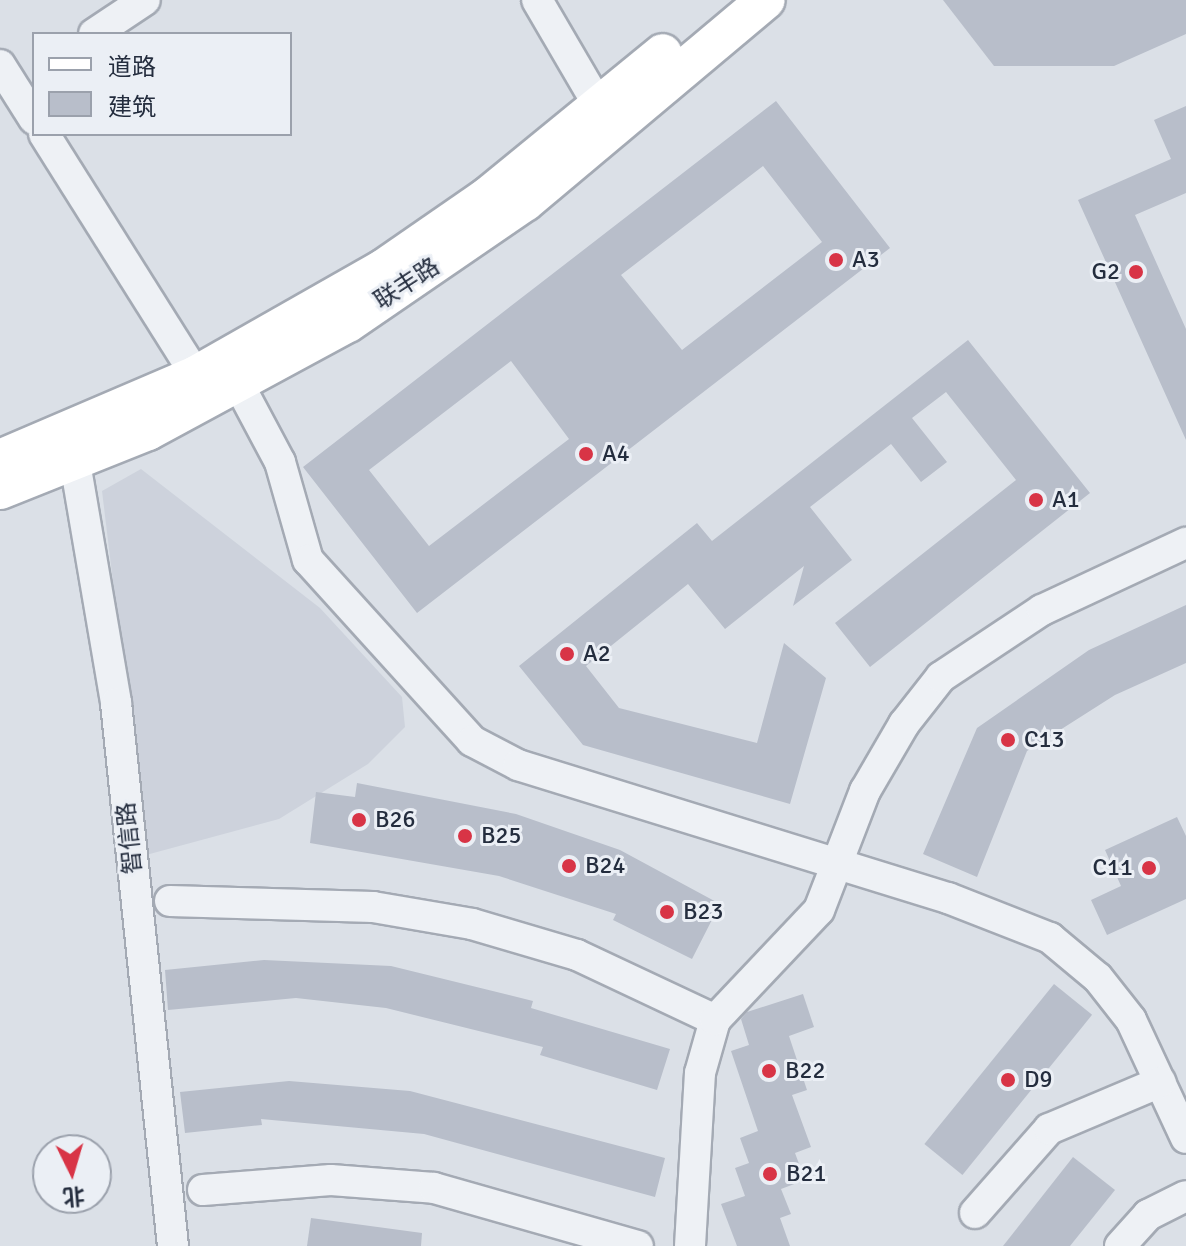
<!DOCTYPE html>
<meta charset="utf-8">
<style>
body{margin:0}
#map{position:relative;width:1186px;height:1246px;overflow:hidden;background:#dbe0e7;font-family:Signika,"Noto Sans SC",sans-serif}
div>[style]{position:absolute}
.built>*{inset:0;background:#cdd2dc}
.building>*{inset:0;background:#b8beca;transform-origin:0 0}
.roads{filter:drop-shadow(2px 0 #a4aab4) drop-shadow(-2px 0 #a4aab4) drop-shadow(0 2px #a4aab4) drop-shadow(0 -2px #a4aab4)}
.minor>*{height:30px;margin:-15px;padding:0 15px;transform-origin:15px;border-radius:15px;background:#eef1f5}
.major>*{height:38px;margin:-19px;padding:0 19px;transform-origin:19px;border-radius:19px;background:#fff}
.dots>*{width:22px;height:22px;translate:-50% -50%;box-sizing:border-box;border:4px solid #ebeff5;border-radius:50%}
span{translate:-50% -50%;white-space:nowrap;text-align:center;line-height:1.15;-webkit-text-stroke:6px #ebeff5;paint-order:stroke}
.poi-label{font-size:24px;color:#242d3e}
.left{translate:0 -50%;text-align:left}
.right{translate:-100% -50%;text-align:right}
.street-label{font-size:24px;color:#242d3e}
.legend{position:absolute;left:32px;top:32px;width:260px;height:104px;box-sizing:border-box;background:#ebeff5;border:2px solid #9ba1ac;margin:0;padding:10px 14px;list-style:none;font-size:24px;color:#242d3e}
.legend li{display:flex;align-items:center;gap:16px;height:40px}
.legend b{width:40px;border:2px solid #9ba1ac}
.north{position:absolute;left:32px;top:1134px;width:80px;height:80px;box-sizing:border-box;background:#ebeff5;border:2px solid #9ba1ac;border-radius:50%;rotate:175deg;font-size:22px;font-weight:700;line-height:32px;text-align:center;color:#242d3e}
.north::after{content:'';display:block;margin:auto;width:28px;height:36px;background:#d83446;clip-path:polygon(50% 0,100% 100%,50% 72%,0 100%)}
</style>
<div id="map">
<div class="built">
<div style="clip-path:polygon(141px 469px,320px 608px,402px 697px,405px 727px,368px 764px,279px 819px,146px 855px,102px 491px)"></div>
</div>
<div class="building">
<div style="clip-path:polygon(943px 0,1186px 0,1186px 34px,1114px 66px,994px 66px)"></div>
<div style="clip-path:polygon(evenodd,776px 101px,890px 248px,417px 613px,303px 467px,776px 101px,763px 166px,822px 242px,682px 350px,621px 275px,763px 166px,776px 101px,511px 361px,569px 439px,429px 546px,369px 470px,511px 361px)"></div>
<div style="clip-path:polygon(1186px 106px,1186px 193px,1135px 215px,1186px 329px,1186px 440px,1078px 200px,1171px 159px,1154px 120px)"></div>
<div style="clip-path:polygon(968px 340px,1090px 493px,870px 667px,835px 623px,1016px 480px,946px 392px,912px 418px,947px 462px,921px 482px,891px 444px,810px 507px,852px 560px,793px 606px,804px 566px,725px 629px,688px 584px,586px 666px,619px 708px,757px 743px,784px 643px,826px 678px,790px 804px,583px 745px,519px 666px,697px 523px,712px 541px)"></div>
<div style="clip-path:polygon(1186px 605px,1186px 663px,1115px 695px,1027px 751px,977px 877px,923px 854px,977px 728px,1089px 650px)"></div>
<div style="clip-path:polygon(357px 783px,516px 814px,620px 850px,720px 904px,692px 959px,613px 920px,616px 914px,499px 876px,310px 843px,316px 792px,355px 797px)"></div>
<div style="clip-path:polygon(1177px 817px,1186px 836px,1186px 899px,1107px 935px,1091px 900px,1121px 886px,1105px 850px)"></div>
<div style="clip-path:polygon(264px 960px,391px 966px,533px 1001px,531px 1008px,670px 1049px,657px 1090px,540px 1055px,543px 1047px,386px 1008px,296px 998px,168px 1010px,165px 970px)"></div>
<div style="left:1054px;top:984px;width:49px;height:206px;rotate:39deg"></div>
<div style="clip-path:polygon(803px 994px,814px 1027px,789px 1036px,807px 1090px,792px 1095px,811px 1147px,795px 1153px,805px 1180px,781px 1189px,791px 1214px,780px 1218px,790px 1246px,737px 1246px,721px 1204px,745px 1196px,735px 1168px,749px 1163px,740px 1138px,758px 1131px,731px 1051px,749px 1045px,741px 1019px,747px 1012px)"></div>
<div style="clip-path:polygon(289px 1081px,410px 1091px,665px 1158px,655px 1197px,424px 1134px,261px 1119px,262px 1125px,185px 1133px,180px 1092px)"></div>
<div style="clip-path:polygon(1073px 1157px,1115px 1190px,1070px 1246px,1003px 1246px)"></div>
<div style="clip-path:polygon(311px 1218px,422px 1233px,421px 1246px,307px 1246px)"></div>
</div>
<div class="roads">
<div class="minor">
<div style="left:537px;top:0;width:123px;rotate:59.7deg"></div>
<div style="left:94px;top:34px;width:61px;rotate:-33.7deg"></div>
<div style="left:0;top:65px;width:64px;rotate:57.8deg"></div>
<div style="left:44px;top:134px;width:285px;rotate:57.8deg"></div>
<div style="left:239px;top:385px;width:87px;rotate:62deg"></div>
<div style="left:280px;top:462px;width:102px;rotate:74.1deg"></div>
<div style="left:308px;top:560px;width:244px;rotate:47.8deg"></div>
<div style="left:472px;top:741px;width:52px;rotate:27.6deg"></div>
<div style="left:518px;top:765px;width:450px;rotate:17.2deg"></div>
<div style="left:948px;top:898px;width:110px;rotate:21.4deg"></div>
<div style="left:1050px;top:938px;width:62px;rotate:39.8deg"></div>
<div style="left:1098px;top:978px;width:53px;rotate:51.8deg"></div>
<div style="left:1131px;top:1020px;width:130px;rotate:65deg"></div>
<div style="left:71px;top:439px;width:268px;rotate:80.3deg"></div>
<div style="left:116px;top:703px;width:546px;rotate:84.01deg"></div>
<div style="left:170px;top:901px;width:203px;rotate:1.7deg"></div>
<div style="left:373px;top:907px;width:100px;rotate:9.7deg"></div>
<div style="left:472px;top:924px;width:109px;rotate:16.4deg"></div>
<div style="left:577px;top:955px;width:153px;rotate:25.2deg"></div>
<div style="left:203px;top:1190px;width:128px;rotate:-4.5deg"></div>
<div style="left:331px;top:1180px;width:103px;rotate:4.4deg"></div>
<div style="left:434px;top:1188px;width:212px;rotate:15.9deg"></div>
<div style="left:975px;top:1213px;width:112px;rotate:-48.6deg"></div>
<div style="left:1049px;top:1129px;width:121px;rotate:-22.9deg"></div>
<div style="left:690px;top:1246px;width:173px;rotate:-86.7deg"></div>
<div style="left:700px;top:1073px;width:55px;rotate:-74.2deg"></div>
<div style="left:715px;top:1020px;width:151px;rotate:-46.6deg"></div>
<div style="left:819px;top:910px;width:128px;rotate:-68.9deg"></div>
<div style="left:865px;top:791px;width:78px;rotate:-59.8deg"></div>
<div style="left:904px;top:724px;width:60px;rotate:-51.8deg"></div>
<div style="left:941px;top:677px;width:121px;rotate:-33.6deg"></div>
<div style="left:1042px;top:610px;width:159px;rotate:-25deg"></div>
<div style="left:1120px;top:1246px;width:42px;rotate:-47.9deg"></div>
<div style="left:1148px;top:1215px;width:42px;rotate:-26.6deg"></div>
</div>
<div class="major">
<div style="left:0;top:459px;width:213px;rotate:-23.2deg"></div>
<div style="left:196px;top:375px;width:216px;rotate:-29.6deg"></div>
<div style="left:384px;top:268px;width:125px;rotate:-34.6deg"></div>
<div style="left:487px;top:197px;width:227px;rotate:-39.3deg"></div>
<div style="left:0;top:490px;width:159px;rotate:-21.7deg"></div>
<div style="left:148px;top:431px;width:227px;rotate:-28.4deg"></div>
<div style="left:348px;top:323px;width:214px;rotate:-34.4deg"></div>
<div style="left:525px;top:202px;width:314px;rotate:-40deg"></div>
</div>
</div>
<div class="dots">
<div style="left:836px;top:260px;background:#d83446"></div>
<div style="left:1136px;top:272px;background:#d83446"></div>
<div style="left:586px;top:454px;background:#d83446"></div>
<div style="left:1036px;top:500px;background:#d83446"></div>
<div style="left:567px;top:654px;background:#d83446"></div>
<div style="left:1008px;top:740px;background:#d83446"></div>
<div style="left:359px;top:820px;background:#d83446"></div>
<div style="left:465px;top:836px;background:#d83446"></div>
<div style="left:569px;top:866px;background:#d83446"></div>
<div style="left:1149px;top:868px;background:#d83446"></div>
<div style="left:667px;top:912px;background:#d83446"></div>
<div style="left:769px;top:1071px;background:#d83446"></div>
<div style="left:1008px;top:1080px;background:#d83446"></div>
<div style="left:770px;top:1174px;background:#d83446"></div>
</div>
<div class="poi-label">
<span class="left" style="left:852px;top:260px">A3</span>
<span class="right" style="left:1120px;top:272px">G2</span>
<span class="left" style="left:602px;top:454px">A4</span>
<span class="left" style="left:1052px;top:500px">A1</span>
<span class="left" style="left:583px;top:654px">A2</span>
<span class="left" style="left:1024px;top:740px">C13</span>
<span class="left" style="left:375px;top:820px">B26</span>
<span class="left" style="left:481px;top:836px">B25</span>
<span class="left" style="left:585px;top:866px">B24</span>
<span class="right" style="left:1133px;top:868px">C11</span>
<span class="left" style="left:683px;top:912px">B23</span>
<span class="left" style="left:785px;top:1071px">B22</span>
<span class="left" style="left:1024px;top:1080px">D9</span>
<span class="left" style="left:786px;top:1174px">B21</span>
</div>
<div class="street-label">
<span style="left:407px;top:284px;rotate:-33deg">联丰路</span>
<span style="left:130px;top:838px;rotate:-96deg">智信路</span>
</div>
<ul class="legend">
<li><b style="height:10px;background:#fff"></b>道路</li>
<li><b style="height:22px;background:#b8beca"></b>建筑</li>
</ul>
<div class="north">北</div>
</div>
